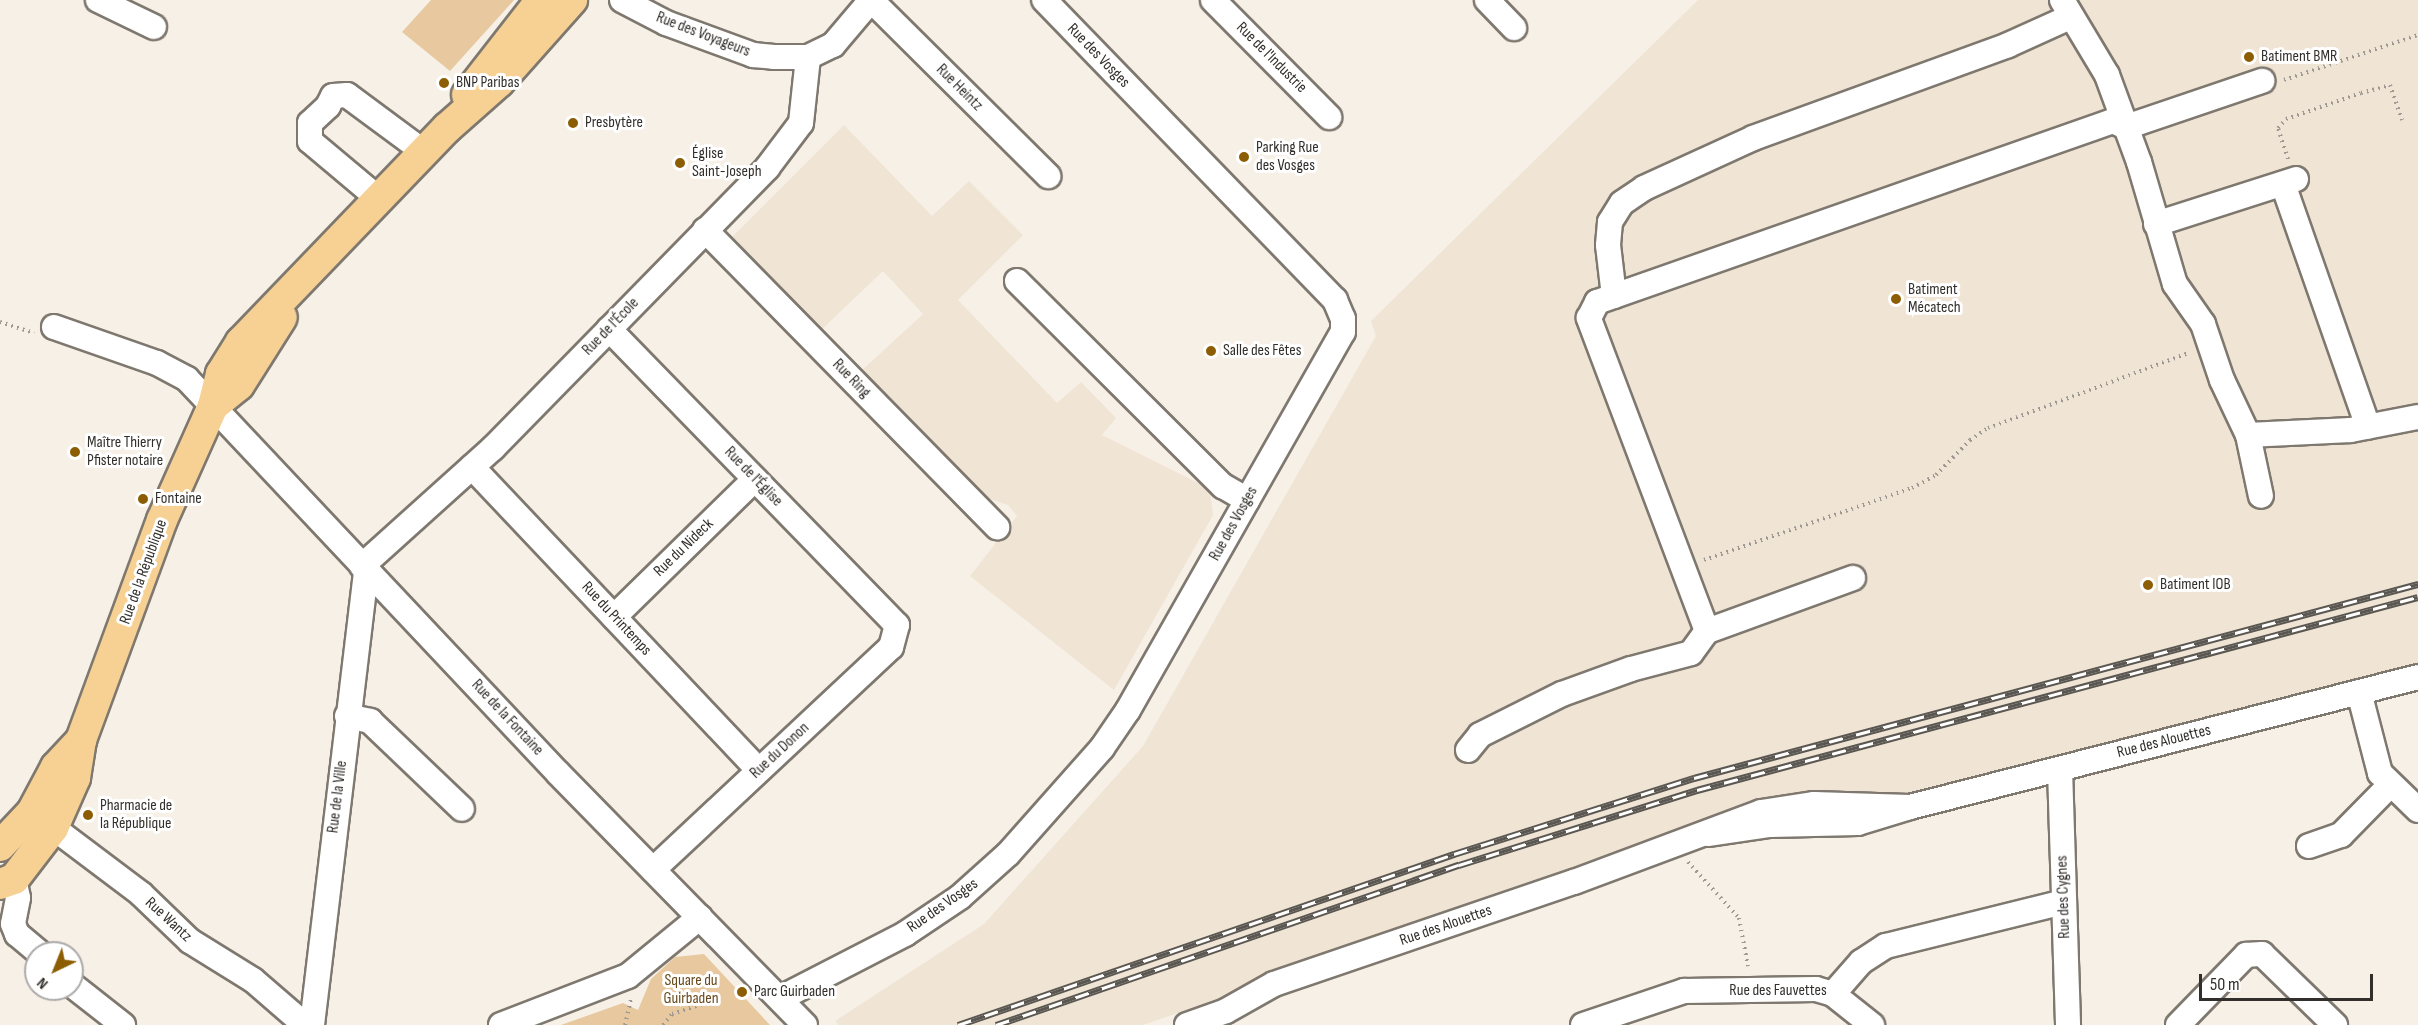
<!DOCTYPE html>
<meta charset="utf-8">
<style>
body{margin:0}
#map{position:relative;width:2418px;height:1025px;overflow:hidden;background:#f7f0e7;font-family:"Sofia Sans Condensed",sans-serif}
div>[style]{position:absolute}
.built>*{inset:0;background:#f0e4d4}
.green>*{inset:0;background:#e8c89f}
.path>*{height:4px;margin-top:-2px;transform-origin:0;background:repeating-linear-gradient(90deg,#9e9892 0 1.5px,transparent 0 6px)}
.roads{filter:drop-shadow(2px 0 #7e786f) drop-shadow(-2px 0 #7e786f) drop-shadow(0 2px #7e786f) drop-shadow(0 -2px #7e786f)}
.minor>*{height:24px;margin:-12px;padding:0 12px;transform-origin:12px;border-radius:12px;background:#fff}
.major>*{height:30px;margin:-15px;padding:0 15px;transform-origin:15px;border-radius:15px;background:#f7d094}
.rail>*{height:7px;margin-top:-3.5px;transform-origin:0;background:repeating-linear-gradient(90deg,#fff 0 14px,#5a5752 0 28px);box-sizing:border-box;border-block:2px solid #5a5752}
.dots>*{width:16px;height:16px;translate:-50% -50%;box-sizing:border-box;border:3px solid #fff;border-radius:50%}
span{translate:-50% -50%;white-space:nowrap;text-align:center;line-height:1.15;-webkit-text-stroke:6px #fff;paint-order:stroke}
.street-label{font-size:16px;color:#312e2b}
.poi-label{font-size:16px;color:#312e2b}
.left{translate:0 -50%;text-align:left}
.park-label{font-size:16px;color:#67491b}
.north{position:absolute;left:24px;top:941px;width:60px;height:60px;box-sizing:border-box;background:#fff;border:2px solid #adabaa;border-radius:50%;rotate:223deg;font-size:16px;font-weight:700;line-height:24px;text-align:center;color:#312e2b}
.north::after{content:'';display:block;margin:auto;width:21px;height:27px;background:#8c5d03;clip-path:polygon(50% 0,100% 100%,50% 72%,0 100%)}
.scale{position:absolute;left:2199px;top:974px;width:174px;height:27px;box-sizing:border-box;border:3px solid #312e2b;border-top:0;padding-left:8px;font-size:18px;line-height:21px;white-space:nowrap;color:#312e2b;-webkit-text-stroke:4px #fff;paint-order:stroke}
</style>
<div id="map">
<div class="built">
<div style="clip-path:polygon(1698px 0,2418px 0,2418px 663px,1879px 802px,1714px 818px,1277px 969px,1218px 999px,1143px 1025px,839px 1025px,835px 1021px,984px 924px,1143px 746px,1376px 336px,1371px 321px)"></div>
<div style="clip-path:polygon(844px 125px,932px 216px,969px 181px,1023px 235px,958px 300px,1057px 403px,1081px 382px,1116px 418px,1102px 435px,1210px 489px,1213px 515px,1114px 690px,970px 576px,1017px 516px,1008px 505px,978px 495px,859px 373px,923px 314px,883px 271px,819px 332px,730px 239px)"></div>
</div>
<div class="green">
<div style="clip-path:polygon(431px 0,514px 0,450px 71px,402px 32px)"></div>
<div style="clip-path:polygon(704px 954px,770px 1025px,561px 1025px,623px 1003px,638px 1010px,651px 979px,675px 957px)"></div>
</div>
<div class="path">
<div style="left:2284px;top:80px;width:141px;rotate:-18.6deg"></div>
<div style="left:2288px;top:159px;width:33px;rotate:-108deg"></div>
<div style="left:2278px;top:128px;width:12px;rotate:-48deg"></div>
<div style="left:2286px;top:119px;width:79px;rotate:-19.1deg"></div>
<div style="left:2361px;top:93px;width:30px;rotate:-15deg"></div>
<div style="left:2390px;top:85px;width:37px;rotate:71deg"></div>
<div style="left:0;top:322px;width:36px;rotate:18deg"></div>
<div style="left:1704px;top:560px;width:220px;rotate:-19.1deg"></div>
<div style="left:1912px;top:488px;width:27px;rotate:-28deg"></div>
<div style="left:1936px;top:475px;width:49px;rotate:-45.8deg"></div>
<div style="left:1970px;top:440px;width:22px;rotate:-34deg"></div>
<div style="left:1988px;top:428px;width:215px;rotate:-20.5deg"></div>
<div style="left:1688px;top:862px;width:76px;rotate:47.7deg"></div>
<div style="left:1739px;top:918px;width:49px;rotate:79.4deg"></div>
<div style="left:625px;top:1025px;width:26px;rotate:-77deg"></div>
<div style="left:663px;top:1025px;width:14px;rotate:-51deg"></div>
<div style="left:672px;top:1014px;width:39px;rotate:-18deg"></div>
</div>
<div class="roads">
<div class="minor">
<div style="left:98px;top:0;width:62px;rotate:25.7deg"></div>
<div style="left:622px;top:0;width:50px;rotate:27.6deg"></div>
<div style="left:666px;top:23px;width:93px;rotate:20.2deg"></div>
<div style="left:753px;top:55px;width:21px;rotate:5deg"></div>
<div style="left:774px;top:57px;width:34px"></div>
<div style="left:808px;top:57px;width:28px;rotate:-26deg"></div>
<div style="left:833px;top:45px;width:59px;rotate:-49.8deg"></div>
<div style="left:871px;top:0;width:250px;rotate:44.8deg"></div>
<div style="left:1213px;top:0;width:165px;rotate:45.2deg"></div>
<div style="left:1487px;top:0;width:39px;rotate:46deg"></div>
<div style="left:2062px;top:0;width:87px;rotate:59deg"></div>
<div style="left:2107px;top:75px;width:93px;rotate:69.8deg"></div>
<div style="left:2139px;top:162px;width:127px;rotate:73.6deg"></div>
<div style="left:2175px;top:284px;width:49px;rotate:55deg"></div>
<div style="left:2203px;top:324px;width:59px;rotate:71.3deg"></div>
<div style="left:2222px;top:380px;width:61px;rotate:64.7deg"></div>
<div style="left:2248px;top:435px;width:62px;rotate:78deg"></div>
<div style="left:2283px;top:184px;width:257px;rotate:70.7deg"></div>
<div style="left:379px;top:199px;width:90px;rotate:-140deg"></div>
<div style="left:310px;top:141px;width:18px;rotate:-90deg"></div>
<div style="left:310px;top:123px;width:25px;rotate:-43deg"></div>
<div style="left:328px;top:106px;width:11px;rotate:-63deg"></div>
<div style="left:333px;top:96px;width:14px;rotate:-4deg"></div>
<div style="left:347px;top:95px;width:96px;rotate:36.5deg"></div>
<div style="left:2156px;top:224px;width:147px;rotate:-17.8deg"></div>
<div style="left:705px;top:230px;width:417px;rotate:45.5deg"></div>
<div style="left:1017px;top:281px;width:291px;rotate:44.9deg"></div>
<div style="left:1223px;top:486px;width:28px;rotate:30deg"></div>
<div style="left:1614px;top:296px;width:51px;rotate:-96.7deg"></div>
<div style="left:1608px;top:245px;width:23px;rotate:-85deg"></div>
<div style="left:1610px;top:222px;width:22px;rotate:-58deg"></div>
<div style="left:1622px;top:203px;width:27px;rotate:-34deg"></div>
<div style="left:1644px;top:188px;width:120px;rotate:-24.6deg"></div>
<div style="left:1753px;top:138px;width:271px;rotate:-20deg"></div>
<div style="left:2008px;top:45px;width:68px;rotate:-24.3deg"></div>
<div style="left:54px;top:327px;width:109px;rotate:19.3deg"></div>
<div style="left:157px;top:363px;width:34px;rotate:28deg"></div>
<div style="left:187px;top:379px;width:541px;rotate:46.72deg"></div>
<div style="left:558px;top:773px;width:353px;rotate:45.6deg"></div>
<div style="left:609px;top:329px;width:413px;rotate:45.8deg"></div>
<div style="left:897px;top:625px;width:23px;rotate:105deg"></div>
<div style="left:891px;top:647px;width:326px;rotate:136.9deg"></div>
<div style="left:2248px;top:435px;width:103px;rotate:-2.8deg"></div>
<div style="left:2351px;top:430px;width:68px;rotate:-11deg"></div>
<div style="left:472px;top:467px;width:417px;rotate:46.6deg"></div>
<div style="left:362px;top:566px;width:176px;rotate:-42deg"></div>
<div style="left:493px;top:448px;width:392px;rotate:-45.6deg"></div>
<div style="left:767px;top:168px;width:56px;rotate:-52.9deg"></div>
<div style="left:801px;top:123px;width:66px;rotate:-83.9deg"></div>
<div style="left:1853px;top:578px;width:155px;rotate:160deg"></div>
<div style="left:1707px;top:631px;width:335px;rotate:-110.7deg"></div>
<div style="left:1589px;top:318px;width:18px;rotate:-63deg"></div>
<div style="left:1597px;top:302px;width:547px;rotate:-19.33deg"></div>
<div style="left:2113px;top:121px;width:14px;rotate:25deg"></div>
<div style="left:2126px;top:127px;width:144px;rotate:-18.7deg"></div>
<div style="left:614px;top:617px;width:197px;rotate:-44.4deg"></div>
<div style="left:2359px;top:692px;width:84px;rotate:75.5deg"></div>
<div style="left:2380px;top:773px;width:53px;rotate:44.2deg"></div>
<div style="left:347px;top:716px;width:24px;rotate:12deg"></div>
<div style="left:370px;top:721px;width:127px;rotate:43.7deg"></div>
<div style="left:1468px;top:750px;width:19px;rotate:-51deg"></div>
<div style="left:1480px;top:735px;width:92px;rotate:-26.6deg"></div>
<div style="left:1562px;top:694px;width:73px;rotate:-19.9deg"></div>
<div style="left:1631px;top:669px;width:62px;rotate:-14.9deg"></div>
<div style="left:1691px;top:653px;width:27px;rotate:-54deg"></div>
<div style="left:2060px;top:769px;width:256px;rotate:88.2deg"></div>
<div style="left:1910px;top:807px;width:524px;rotate:-14.35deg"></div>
<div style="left:39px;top:817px;width:128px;rotate:37deg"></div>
<div style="left:141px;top:894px;width:68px;rotate:43.8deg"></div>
<div style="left:190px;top:941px;width:74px;rotate:31.8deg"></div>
<div style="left:253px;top:980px;width:69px;rotate:40.9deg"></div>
<div style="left:2309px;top:846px;width:34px;rotate:-19deg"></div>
<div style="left:2341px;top:835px;width:71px;rotate:-45.6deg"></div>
<div style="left:14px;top:879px;width:19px;rotate:78deg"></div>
<div style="left:18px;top:898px;width:26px;rotate:101deg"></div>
<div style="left:13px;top:924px;width:11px;rotate:68deg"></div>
<div style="left:17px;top:934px;width:30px;rotate:40deg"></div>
<div style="left:72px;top:985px;width:65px;rotate:38.1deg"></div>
<div style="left:1833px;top:994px;width:50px;rotate:38.5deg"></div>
<div style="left:781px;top:998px;width:140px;rotate:-27.3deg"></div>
<div style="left:905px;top:934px;width:66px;rotate:-33.9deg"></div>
<div style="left:960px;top:897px;width:64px;rotate:-41.9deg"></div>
<div style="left:1008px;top:854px;width:142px;rotate:-48.4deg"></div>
<div style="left:1102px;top:748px;width:46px;rotate:-55.6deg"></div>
<div style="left:1128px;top:710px;width:435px;rotate:-60.4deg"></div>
<div style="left:1343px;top:332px;width:13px;rotate:-90deg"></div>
<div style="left:1343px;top:319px;width:21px;rotate:-113deg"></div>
<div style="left:1335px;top:300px;width:418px;rotate:-134.1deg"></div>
<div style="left:312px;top:1025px;width:458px;rotate:-83.2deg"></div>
<div style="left:501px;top:1025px;width:136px;rotate:-21.1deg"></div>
<div style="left:628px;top:976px;width:93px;rotate:-39.3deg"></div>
<div style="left:1187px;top:1025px;width:41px;rotate:-19.7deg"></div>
<div style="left:1226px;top:1011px;width:55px;rotate:-29.4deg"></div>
<div style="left:1274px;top:984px;width:317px;rotate:-18.8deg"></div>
<div style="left:1574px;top:882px;width:200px;rotate:-20.5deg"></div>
<div style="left:1761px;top:812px;width:54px;rotate:-8.6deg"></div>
<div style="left:1814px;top:804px;width:96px;rotate:1.8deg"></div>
<div style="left:1910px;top:807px;width:54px;rotate:162.9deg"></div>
<div style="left:1858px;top:823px;width:88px;rotate:178.7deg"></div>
<div style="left:1770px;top:825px;width:63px;rotate:171.7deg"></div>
<div style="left:1583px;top:1025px;width:107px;rotate:-18.6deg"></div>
<div style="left:1684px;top:991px;width:132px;rotate:-0.9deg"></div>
<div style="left:1816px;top:989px;width:18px;rotate:16deg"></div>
<div style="left:1833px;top:994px;width:43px;rotate:-48.8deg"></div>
<div style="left:1861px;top:962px;width:30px;rotate:-33deg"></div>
<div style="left:1886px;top:946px;width:183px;rotate:-13.9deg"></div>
<div style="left:2178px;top:1025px;width:98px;rotate:-45.8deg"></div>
<div style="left:2246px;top:955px;width:16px;rotate:-4deg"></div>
<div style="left:2262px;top:954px;width:102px;rotate:44.2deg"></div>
</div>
<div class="major">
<div style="left:467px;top:95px;width:120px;rotate:-52.1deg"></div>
<div style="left:213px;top:406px;width:33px;rotate:-39deg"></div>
<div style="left:239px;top:385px;width:80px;rotate:-57.7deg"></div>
<div style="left:0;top:846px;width:47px;rotate:-46.7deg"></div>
<div style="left:32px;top:812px;width:51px;rotate:-61.9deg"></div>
<div style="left:56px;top:767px;width:37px;rotate:-47deg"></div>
<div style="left:0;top:884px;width:15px;rotate:-20deg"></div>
<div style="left:14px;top:879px;width:64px;rotate:-52.6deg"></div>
<div style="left:53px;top:828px;width:55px;rotate:-66.3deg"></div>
<div style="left:75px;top:778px;width:38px;rotate:-81deg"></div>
<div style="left:81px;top:740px;width:234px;rotate:-69.8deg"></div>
<div style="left:162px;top:520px;width:125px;rotate:-65.9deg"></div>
<div style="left:213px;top:406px;width:33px;rotate:-76deg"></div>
<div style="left:221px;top:374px;width:38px;rotate:-58deg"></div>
<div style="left:241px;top:342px;width:297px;rotate:-46.1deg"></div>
<div style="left:447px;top:128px;width:69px;rotate:-41.5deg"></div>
<div style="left:499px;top:82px;width:110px;rotate:-48.3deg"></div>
</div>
</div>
<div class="rail">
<div style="left:958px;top:1025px;width:525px;rotate:-19.02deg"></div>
<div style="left:1454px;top:854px;width:252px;rotate:-17.6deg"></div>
<div style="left:1694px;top:778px;width:750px;rotate:-15deg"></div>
<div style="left:996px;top:1025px;width:490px;rotate:-19.1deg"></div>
<div style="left:1459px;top:865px;width:250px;rotate:-17.5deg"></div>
<div style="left:1697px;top:790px;width:746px;rotate:-14.99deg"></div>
</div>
<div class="dots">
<div style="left:2249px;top:57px;background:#8c5d03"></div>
<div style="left:444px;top:83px;background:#8c5d03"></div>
<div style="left:573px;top:123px;background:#8c5d03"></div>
<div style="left:1244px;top:157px;background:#8c5d03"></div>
<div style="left:680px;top:163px;background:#8c5d03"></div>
<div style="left:1896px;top:299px;background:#8c5d03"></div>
<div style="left:1211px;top:351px;background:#8c5d03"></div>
<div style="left:75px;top:452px;background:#8c5d03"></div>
<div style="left:143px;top:499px;background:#8c5d03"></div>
<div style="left:2148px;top:585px;background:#8c5d03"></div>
<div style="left:88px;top:815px;background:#8c5d03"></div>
<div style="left:742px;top:992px;background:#8c5d03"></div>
</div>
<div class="street-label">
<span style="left:703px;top:35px;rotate:21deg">Rue des Voyageurs</span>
<span style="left:1098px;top:56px;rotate:46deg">Rue des Vosges</span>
<span style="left:1271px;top:58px;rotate:45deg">Rue de l'Industrie</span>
<span style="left:959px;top:88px;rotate:45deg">Rue Heintz</span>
<span style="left:611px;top:327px;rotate:-46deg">Rue de l'École</span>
<span style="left:851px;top:379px;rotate:46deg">Rue Ring</span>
<span style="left:753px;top:477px;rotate:46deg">Rue de l'Église</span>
<span style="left:1234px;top:524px;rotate:-61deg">Rue des Vosges</span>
<span style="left:684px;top:548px;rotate:-44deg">Rue du Nideck</span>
<span style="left:144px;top:572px;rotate:-70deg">Rue de la République</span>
<span style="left:616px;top:619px;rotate:47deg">Rue du Printemps</span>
<span style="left:507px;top:718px;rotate:47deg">Rue de la Fontaine</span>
<span style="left:2164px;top:742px;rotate:-14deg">Rue des Alouettes</span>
<span style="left:780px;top:751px;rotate:-43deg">Rue du Donon</span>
<span style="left:338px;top:797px;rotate:-83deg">Rue de la Ville</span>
<span style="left:2064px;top:897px;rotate:-92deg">Rue des Cygnes</span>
<span style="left:943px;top:906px;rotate:-35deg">Rue des Vosges</span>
<span style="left:168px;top:920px;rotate:43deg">Rue Wantz</span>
<span style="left:1446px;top:926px;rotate:-19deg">Rue des Alouettes</span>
<span style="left:1778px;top:991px">Rue des Fauvettes</span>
</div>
<div class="poi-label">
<span class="left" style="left:2261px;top:57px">Batiment BMR</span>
<span class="left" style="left:456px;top:83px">BNP Paribas</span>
<span class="left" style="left:585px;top:123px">Presbytère</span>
<span class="left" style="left:1256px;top:157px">Parking Rue<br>des Vosges</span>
<span class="left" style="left:692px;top:163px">Église<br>Saint-Joseph</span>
<span class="left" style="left:1908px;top:299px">Batiment<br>Mécatech</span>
<span class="left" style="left:1223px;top:351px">Salle des Fêtes</span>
<span class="left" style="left:87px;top:452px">Maître Thierry<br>Pfister notaire</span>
<span class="left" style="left:155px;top:499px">Fontaine</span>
<span class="left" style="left:2160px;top:585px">Batiment IOB</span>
<span class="left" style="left:100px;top:815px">Pharmacie de<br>la République</span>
<span class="left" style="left:754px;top:992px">Parc Guirbaden</span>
</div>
<div class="park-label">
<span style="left:691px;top:990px">Square du<br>Guirbaden</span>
</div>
<div class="north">N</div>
<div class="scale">50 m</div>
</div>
